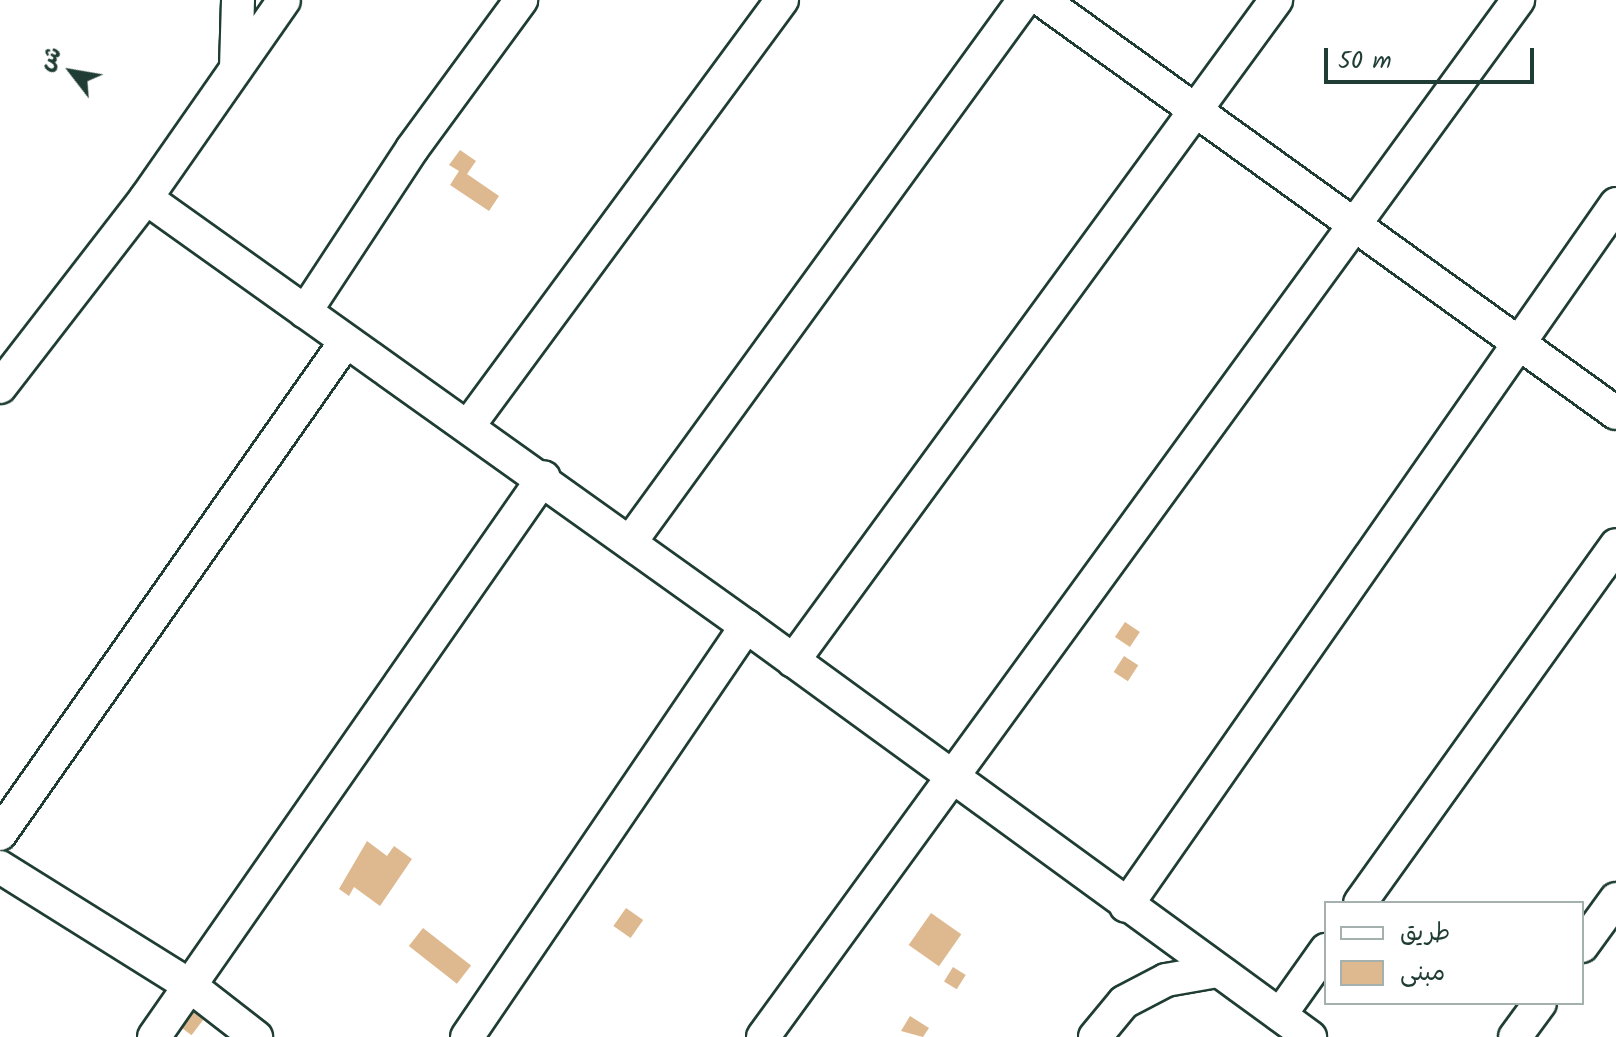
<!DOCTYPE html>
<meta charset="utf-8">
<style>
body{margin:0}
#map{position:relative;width:1616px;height:1037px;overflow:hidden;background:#fff;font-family:Kalam,"Playpen Sans Arabic",sans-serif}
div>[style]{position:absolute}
.building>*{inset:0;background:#deb98f;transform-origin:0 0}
.roads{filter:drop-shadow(2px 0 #1f3d34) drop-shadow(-2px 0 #1f3d34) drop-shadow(0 2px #1f3d34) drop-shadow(0 -2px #1f3d34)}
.street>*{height:32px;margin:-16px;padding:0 16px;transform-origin:16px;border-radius:16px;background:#fff}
span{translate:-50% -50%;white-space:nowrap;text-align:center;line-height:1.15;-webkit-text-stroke:8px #fff;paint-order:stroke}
.legend{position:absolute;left:1324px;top:901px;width:260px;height:104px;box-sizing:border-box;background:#fff;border:2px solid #a5b1ae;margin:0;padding:10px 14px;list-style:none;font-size:24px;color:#1f3d34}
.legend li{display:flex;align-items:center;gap:16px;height:40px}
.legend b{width:40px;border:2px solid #a5b1ae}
.north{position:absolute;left:32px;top:32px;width:80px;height:80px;-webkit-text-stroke:6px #fff;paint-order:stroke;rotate:301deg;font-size:22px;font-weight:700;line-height:32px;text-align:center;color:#1f3d34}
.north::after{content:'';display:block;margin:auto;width:28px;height:36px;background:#1f3d34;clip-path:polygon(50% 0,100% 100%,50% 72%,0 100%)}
.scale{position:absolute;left:1324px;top:48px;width:210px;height:36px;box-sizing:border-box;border:4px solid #1f3d34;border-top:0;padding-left:10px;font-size:24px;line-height:28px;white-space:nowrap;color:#1f3d34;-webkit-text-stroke:6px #fff;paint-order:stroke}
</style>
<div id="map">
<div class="building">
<div style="clip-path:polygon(460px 150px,476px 161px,467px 174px,499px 196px,489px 211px,450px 185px,459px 171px,449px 165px)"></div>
<div style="left:1125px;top:622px;width:18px;height:18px;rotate:34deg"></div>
<div style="left:1124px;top:656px;width:17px;height:19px;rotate:33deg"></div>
<div style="clip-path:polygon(367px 841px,387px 856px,394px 846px,412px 859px,380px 906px,354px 887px,349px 896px,339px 889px)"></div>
<div style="left:626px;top:908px;width:21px;height:22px;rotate:35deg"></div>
<div style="left:931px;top:913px;width:37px;height:39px;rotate:35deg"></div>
<div style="left:423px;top:928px;width:61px;height:23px;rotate:38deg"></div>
<div style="left:953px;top:967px;width:15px;height:17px;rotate:32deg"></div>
<div style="left:188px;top:1005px;width:21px;height:22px;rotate:37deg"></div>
<div style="clip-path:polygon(910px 1016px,929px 1028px,923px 1037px,901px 1031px)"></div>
</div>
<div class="roads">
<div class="street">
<div style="left:1042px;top:0;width:707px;rotate:35.74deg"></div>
<div style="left:236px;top:68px;width:68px;rotate:-88.3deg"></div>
<div style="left:146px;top:198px;width:737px;rotate:35.5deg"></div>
<div style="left:305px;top:312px;width:195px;rotate:-56.7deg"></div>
<div style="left:412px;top:149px;width:185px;rotate:-53.8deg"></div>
<div style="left:0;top:387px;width:239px;rotate:-52.3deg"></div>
<div style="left:146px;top:198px;width:241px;rotate:-55.1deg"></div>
<div style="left:469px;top:425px;width:528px;rotate:-53.63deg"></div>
<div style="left:631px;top:541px;width:669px;rotate:-54deg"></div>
<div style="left:793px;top:661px;width:819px;rotate:-53.84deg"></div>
<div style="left:0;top:834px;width:602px;rotate:-54.94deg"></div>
<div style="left:0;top:867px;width:223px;rotate:32deg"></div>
<div style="left:189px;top:985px;width:85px;rotate:37.8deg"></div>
<div style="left:1360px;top:903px;width:440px;rotate:-54.4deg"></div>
<div style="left:1126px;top:906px;width:856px;rotate:-55.08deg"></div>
<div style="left:1582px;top:946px;width:58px;rotate:-54.1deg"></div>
<div style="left:1280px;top:1015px;width:80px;rotate:-54.7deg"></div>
<div style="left:154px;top:1037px;width:682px;rotate:-55.15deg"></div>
<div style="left:467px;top:1037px;width:497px;rotate:-55.8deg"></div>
<div style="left:746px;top:626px;width:698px;rotate:36.08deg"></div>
<div style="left:763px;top:1037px;width:1283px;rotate:-53.94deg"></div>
<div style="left:1095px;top:1037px;width:45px;rotate:-50.4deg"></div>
<div style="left:1124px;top:1002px;width:47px;rotate:-27.6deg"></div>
<div style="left:1166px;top:980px;width:52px;rotate:-10deg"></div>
<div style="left:1515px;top:1037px;width:42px;rotate:-53.7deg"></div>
</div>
</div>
<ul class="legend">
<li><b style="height:10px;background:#fff"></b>طريق</li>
<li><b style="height:22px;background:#deb98f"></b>مبنى</li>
</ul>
<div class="north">ش</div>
<div class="scale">50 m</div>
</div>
